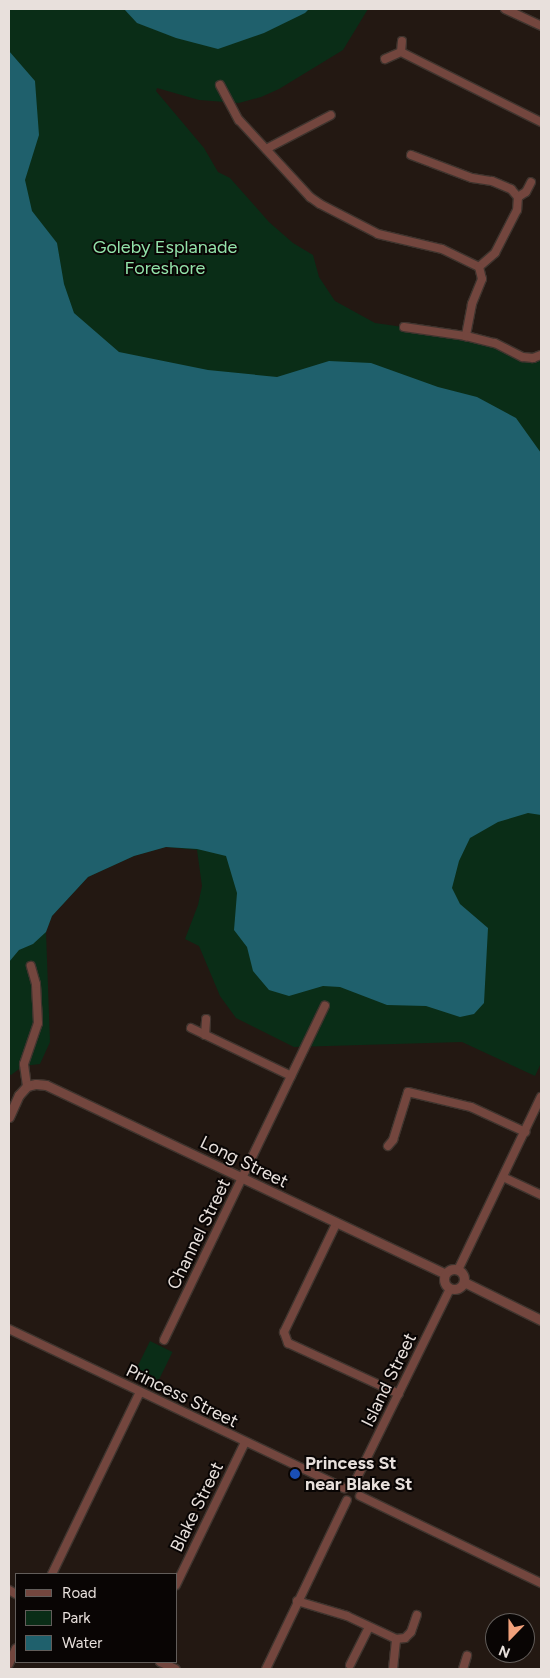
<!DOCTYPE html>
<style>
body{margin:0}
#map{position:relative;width:550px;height:1678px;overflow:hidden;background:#231812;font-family:Figtree,sans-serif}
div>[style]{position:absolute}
.green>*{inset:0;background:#0a2d17;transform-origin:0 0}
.water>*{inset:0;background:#1f606c}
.roads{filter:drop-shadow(1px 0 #3f342e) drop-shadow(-1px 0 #3f342e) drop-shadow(0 1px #3f342e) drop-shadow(0 -1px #3f342e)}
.minor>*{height:8px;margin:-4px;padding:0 4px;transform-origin:4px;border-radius:4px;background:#73463e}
.tertiary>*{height:9px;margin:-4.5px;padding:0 4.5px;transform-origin:4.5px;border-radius:4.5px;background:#73463e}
.tertiary>.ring{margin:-4.5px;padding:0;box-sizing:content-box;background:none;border:9px solid #73463e;border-radius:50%}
.dots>*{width:14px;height:14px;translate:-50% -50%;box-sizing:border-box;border:2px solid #090504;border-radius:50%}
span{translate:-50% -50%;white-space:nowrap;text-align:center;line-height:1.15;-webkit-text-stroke:4px #090504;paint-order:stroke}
.park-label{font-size:18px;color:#93e3aa}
.street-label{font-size:18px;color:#e8e0dc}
.poi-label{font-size:18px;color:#e8e0dc;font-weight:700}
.left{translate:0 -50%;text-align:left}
.frame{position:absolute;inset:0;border:10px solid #e8e0dc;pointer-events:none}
.legend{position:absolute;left:15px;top:1573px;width:162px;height:90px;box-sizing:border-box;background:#090504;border:1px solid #625d5a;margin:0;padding:6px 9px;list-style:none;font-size:15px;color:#e8e0dc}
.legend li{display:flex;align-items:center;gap:10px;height:25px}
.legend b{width:25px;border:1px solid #625d5a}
.north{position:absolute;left:485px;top:1613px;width:50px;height:50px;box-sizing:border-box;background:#090504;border:1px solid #625d5a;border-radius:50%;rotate:202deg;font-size:14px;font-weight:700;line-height:20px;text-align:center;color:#e8e0dc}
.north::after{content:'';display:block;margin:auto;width:18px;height:22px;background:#f1a17b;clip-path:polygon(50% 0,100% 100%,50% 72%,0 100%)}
</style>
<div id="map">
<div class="green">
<div style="clip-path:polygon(9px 9px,368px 9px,343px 50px,279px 89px,261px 97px,239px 103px,199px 100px,157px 88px,156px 91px,204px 148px,218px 172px,230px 178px,269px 222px,293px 243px,313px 255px,319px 277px,335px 301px,375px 323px,466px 336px,523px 357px,541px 355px,541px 1063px,535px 1076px,462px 1042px,294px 1047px,236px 1018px,220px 996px,199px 946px,185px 939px,198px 905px,202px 886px,197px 850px,166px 847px,134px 856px,88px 877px,52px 916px,46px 932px,50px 1042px,40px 1064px,23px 1066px,11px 1075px,9px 1074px)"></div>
<div style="left:150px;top:1341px;width:25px;height:34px;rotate:26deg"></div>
</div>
<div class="water">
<div style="clip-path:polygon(124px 9px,309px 9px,305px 13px,264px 33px,218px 49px,176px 38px,137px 23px)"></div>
<div style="clip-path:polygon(9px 51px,35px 81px,39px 135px,25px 180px,32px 211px,57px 243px,64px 284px,74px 313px,119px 352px,208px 370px,277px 377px,329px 361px,371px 363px,438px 387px,477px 397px,516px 418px,541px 453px,541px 815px,528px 813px,498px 822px,470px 838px,459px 861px,452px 888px,460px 904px,488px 928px,484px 1003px,474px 1014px,460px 1017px,426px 1006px,387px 1005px,340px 987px,323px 986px,289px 996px,269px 990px,253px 971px,247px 947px,234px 930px,237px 893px,226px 856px,197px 849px,166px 847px,134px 856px,88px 877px,52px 916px,46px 932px,33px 944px,19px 950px,9px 962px)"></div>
</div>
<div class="roads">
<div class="minor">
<div style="left:505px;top:9px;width:40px;rotate:25deg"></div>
<div style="left:401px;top:52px;width:157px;rotate:26.6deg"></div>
<div style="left:385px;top:59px;width:17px;rotate:-24deg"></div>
<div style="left:401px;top:52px;width:11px;rotate:-85deg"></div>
<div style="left:220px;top:85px;width:40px;rotate:62deg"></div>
<div style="left:239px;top:120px;width:105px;rotate:47.3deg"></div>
<div style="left:310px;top:197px;width:12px;rotate:35deg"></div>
<div style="left:320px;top:204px;width:65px;rotate:27.3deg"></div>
<div style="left:378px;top:234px;width:66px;rotate:13.2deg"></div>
<div style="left:442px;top:249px;width:41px;rotate:25.9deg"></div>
<div style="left:266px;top:149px;width:73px;rotate:-27.6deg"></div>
<div style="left:411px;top:155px;width:65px;rotate:20.7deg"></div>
<div style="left:472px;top:178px;width:20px;rotate:9deg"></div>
<div style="left:492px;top:181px;width:21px;rotate:23deg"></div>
<div style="left:511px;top:189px;width:11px;rotate:49deg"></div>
<div style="left:518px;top:197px;width:13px;rotate:94deg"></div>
<div style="left:517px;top:210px;width:48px;rotate:117.1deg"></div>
<div style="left:495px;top:253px;width:21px;rotate:139deg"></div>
<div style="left:479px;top:267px;width:12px;rotate:76deg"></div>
<div style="left:482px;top:279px;width:27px;rotate:112deg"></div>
<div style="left:472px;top:304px;width:33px;rotate:101deg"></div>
<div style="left:518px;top:197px;width:9px;rotate:-32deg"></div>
<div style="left:526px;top:192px;width:11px;rotate:-63deg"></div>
<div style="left:404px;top:327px;width:63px;rotate:8.3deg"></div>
<div style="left:466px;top:336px;width:30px;rotate:14deg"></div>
<div style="left:495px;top:343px;width:31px;rotate:27deg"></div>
<div style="left:523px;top:357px;width:10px;rotate:6deg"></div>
<div style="left:533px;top:358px;width:9px;rotate:-21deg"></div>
<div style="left:191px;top:1028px;width:111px;rotate:25.6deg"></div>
<div style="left:205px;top:1035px;width:16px;rotate:-86deg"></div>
<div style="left:27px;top:1086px;width:22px;rotate:-98deg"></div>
<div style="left:24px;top:1064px;width:43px;rotate:-71.1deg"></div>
<div style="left:38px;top:1023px;width:39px;rotate:-93deg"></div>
<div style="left:36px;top:984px;width:19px;rotate:-106deg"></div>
<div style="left:388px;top:1146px;width:8px;rotate:-50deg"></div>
<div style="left:393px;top:1140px;width:50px;rotate:-72.6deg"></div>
<div style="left:408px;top:1092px;width:65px;rotate:13.4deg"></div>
<div style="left:471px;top:1107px;width:60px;rotate:24.8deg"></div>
<div style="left:503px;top:1177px;width:42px;rotate:25.3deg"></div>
<div style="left:336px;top:1224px;width:120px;rotate:115.7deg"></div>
<div style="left:284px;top:1332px;width:12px;rotate:70deg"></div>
<div style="left:288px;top:1343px;width:122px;rotate:24.7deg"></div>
<div style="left:458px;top:1270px;width:192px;rotate:-64.4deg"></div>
<div style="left:9px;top:1329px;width:371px;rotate:25.4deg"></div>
<div style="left:164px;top:1340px;width:371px;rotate:-64.3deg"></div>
<div style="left:354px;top:1484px;width:217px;rotate:-63.8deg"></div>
<div style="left:360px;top:1496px;width:201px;rotate:25.7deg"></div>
<div style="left:52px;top:1574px;width:202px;rotate:-64.2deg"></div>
<div style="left:176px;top:1585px;width:159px;rotate:-64.2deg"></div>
<div style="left:9px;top:1590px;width:8px;rotate:30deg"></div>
<div style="left:297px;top:1601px;width:52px;rotate:16.7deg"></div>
<div style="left:347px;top:1616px;width:54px;rotate:25.1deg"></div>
<div style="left:396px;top:1639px;width:9px;rotate:-6deg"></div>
<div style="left:405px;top:1638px;width:8px;rotate:-45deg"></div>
<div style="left:411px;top:1632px;width:18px;rotate:-71deg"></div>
<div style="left:160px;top:1662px;width:17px;rotate:24deg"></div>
<div style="left:9px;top:1664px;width:17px;rotate:-66deg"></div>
<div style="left:350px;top:1665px;width:42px;rotate:-63.4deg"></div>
<div style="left:266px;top:1669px;width:187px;rotate:-64.4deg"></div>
<div style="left:393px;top:1669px;width:30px;rotate:-84deg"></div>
<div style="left:463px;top:1669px;width:14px;rotate:-73deg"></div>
</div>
<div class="tertiary">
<div style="left:9px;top:1117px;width:24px;rotate:-66deg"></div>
<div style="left:19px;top:1095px;width:12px;rotate:-48deg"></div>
<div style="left:27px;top:1086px;width:9px;rotate:-13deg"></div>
<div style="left:36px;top:1084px;width:10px;rotate:6deg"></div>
<div style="left:46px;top:1085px;width:441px;rotate:25.3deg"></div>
<div class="ring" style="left:444px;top:1269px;width:11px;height:11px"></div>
<div style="left:464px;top:1282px;width:86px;rotate:26.3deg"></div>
</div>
</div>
<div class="dots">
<div style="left:295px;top:1474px;background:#1a4fb4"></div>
</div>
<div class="park-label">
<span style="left:165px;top:258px">Goleby Esplanade<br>Foreshore</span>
</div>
<div class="street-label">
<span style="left:244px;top:1162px;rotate:26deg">Long Street</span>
<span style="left:199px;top:1234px;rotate:-64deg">Channel Street</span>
<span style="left:389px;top:1380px;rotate:-64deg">Island Street</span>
<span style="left:182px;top:1396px;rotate:26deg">Princess Street</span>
<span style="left:197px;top:1507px;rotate:-64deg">Blake Street</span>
</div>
<div class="poi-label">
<span class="left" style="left:305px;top:1474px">Princess St<br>near Blake St</span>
</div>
<div class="frame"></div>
<ul class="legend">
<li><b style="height:6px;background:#73463e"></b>Road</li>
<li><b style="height:14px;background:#0a2d17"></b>Park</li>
<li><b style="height:14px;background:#1f606c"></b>Water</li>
</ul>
<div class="north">N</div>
</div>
